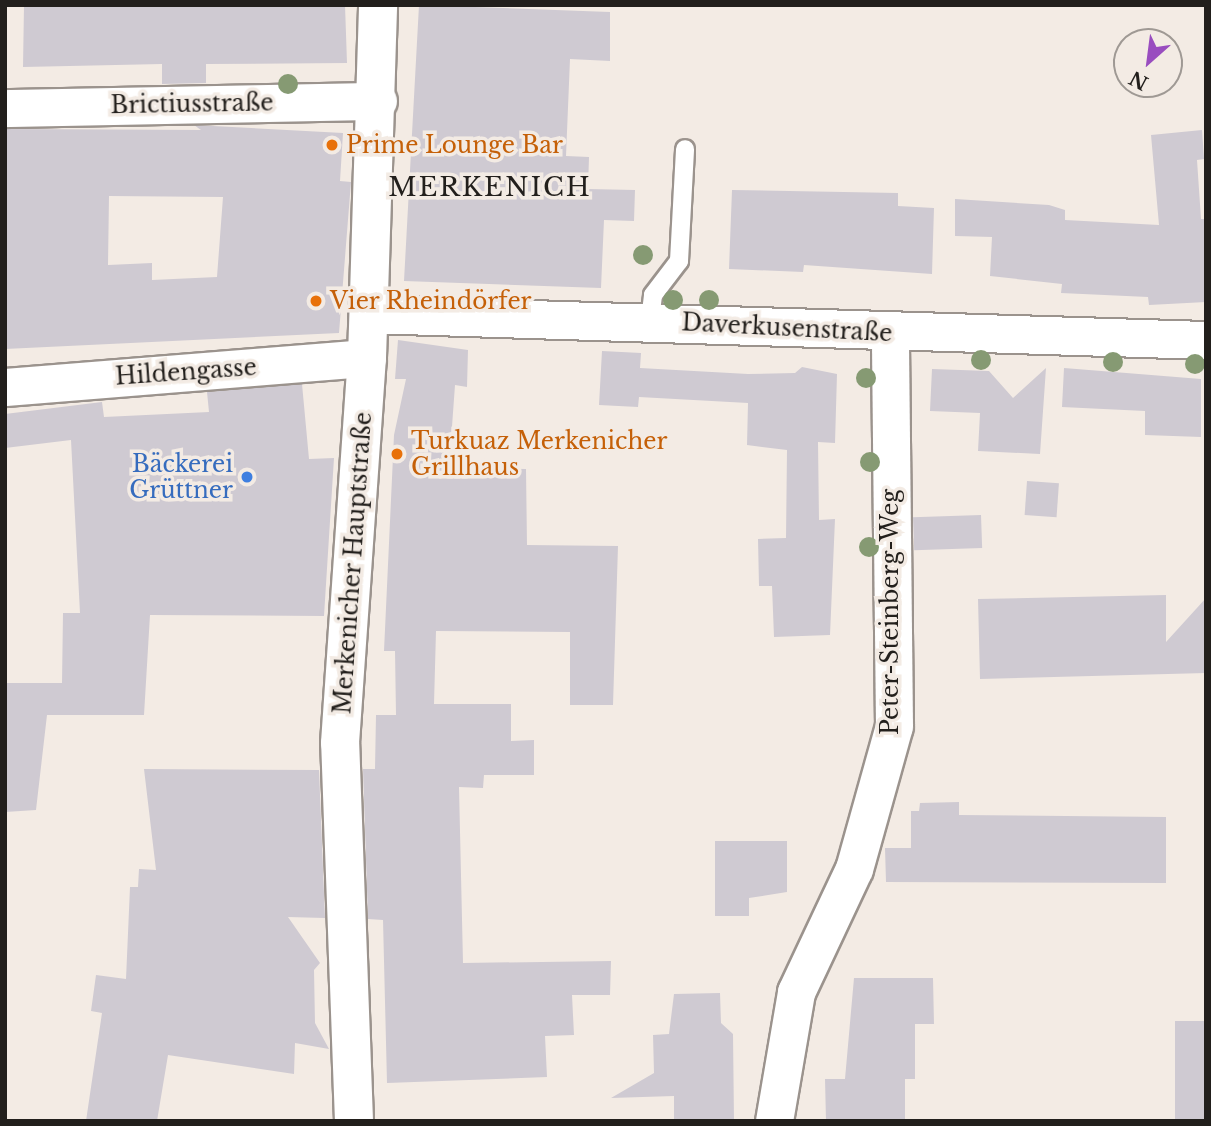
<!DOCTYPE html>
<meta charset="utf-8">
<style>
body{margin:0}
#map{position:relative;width:1211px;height:1126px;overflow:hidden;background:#f3ebe4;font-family:"Libre Baskerville",serif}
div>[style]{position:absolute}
.building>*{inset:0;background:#cfcad2;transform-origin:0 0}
.roads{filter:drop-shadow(2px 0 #9b938d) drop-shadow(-2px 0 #9b938d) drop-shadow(0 2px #9b938d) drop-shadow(0 -2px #9b938d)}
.service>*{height:18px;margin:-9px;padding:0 9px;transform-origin:9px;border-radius:9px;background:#fff}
.minor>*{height:37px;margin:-18.5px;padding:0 18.5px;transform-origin:18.5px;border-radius:18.5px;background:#fff}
.tertiary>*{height:38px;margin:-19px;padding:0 19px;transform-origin:19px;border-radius:19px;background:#fff}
.trees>*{width:20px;height:20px;margin:-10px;border-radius:50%;background:#869a73}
.dots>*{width:19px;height:19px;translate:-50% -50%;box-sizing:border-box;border:4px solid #f3ebe4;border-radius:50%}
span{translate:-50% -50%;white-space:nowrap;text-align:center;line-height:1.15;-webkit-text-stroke:7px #f3ebe4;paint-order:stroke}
.street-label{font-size:23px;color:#221f1c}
.food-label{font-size:23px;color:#c56008}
.left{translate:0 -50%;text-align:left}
.shop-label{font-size:23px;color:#366cbe}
.right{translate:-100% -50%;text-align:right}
.quarter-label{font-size:26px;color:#221f1c;letter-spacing:2px}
.frame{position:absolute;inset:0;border:7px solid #221f1c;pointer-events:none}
.north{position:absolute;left:1113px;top:28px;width:70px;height:70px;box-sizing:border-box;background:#f3ebe4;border:2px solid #9f9994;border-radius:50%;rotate:208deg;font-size:19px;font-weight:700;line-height:28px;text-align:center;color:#221f1c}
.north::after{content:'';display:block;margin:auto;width:24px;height:32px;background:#994dbf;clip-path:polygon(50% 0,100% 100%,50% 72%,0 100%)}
</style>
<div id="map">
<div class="building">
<div style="clip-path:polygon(24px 5px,345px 5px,347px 63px,206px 64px,206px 83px,162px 84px,162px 64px,23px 67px)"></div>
<div style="clip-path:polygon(419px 5px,610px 12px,610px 61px,570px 59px,566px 156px,589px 157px,588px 189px,635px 190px,634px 221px,604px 220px,601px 288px,404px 281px)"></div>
<div style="clip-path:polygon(evenodd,194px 125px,343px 133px,340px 181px,351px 182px,339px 333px,5px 349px,5px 129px,201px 130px,194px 125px,109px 196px,223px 197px,217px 277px,152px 280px,152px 263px,108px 265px,109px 196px)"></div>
<div style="clip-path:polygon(1202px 130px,1204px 159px,1197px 160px,1201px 219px,1206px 219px,1206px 302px,1149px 305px,1148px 297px,1061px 293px,1062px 284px,990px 276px,992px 237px,955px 236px,955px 199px,1049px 205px,1065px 210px,1065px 220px,1159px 225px,1151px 135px)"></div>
<div style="clip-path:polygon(732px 190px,898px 193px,898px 206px,934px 208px,932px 274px,804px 265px,803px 272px,729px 269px)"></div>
<div style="clip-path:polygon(398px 340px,468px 350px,467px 387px,455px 385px,449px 468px,526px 469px,527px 545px,618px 546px,613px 705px,570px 705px,570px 632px,436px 631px,434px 704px,511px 704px,511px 741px,534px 740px,534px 775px,484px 775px,483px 788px,459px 787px,463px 963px,611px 961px,610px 995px,572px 995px,574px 1035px,545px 1036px,547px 1077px,387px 1083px,383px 920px,368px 919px,363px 769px,375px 769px,376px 715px,396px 715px,395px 651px,384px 651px,394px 435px,406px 379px,395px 379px)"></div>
<div style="clip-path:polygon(602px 351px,641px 353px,640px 368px,748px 374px,795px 373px,802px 367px,837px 374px,835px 443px,818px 442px,819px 520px,835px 519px,830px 635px,774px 637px,772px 586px,759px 586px,758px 539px,786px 538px,787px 450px,747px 445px,748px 403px,639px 397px,638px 407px,599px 405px)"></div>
<div style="clip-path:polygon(1046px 368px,1040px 454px,978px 451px,980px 413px,930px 411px,932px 369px,989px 371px,1013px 398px)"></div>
<div style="clip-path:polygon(1064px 368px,1201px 379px,1201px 437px,1145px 435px,1145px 411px,1062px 407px)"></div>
<div style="clip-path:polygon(302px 384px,309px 459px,334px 458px,324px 616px,150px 615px,144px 715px,47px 715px,36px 810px,5px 812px,5px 683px,62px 683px,63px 613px,80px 613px,71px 440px,5px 448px,5px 414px,102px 402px,104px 417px,209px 412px,207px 392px)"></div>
<div style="left:1027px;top:481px;width:32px;height:34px;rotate:4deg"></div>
<div style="left:981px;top:515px;width:33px;height:68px;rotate:88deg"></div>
<div style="clip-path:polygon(1166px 595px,1166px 642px,1206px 598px,1206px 673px,980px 679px,978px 599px)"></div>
<div style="clip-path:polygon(144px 769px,319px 770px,325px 918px,288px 917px,320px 963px,314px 970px,315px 1023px,329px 1049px,295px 1043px,294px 1074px,168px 1055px,157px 1121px,86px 1121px,102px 1013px,91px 1011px,96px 975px,126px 979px,130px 887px,138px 887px,139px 869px,156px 870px)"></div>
<div style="clip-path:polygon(959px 802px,959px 815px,1166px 817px,1166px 883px,886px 882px,885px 848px,911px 848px,911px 811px,919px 811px,920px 803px)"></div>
<div style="clip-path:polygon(715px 841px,787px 841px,787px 892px,749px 898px,749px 916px,715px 916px)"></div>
<div style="clip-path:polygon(854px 978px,933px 978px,934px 1024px,915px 1024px,915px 1079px,905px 1079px,905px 1121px,826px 1121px,825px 1079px,845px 1079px)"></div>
<div style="clip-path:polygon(720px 993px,721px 1023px,733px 1034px,734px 1121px,674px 1121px,674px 1096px,611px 1098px,654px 1073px,653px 1035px,669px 1034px,674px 994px)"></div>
<div style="left:1206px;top:1021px;width:100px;height:31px;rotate:90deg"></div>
</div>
<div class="roads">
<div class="service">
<div style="left:650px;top:320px;width:25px;rotate:-83deg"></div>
<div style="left:653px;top:295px;width:43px;rotate:-52.6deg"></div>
<div style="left:679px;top:261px;width:112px;rotate:-86.9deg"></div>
</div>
<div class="minor">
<div style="left:5px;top:108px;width:373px;rotate:-1.1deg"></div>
<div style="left:369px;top:314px;width:837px;rotate:1.78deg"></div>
<div style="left:5px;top:387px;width:363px;rotate:-4.6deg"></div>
<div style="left:774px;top:1121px;width:131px;rotate:-80.3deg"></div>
<div style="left:796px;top:992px;width:136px;rotate:-64.8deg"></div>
<div style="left:854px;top:869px;width:148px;rotate:-74.4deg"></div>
<div style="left:894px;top:726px;width:392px;rotate:-90.6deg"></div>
</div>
<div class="tertiary">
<div style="left:354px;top:1121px;width:378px;rotate:-92.1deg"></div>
<div style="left:340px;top:743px;width:386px;rotate:-86deg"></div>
<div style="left:367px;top:358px;width:353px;rotate:-88.2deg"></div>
</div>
</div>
<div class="trees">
<div style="left:288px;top:84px"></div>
<div style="left:643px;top:255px"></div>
<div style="left:673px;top:300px"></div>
<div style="left:709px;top:300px"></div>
<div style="left:981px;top:360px"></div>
<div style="left:1113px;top:362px"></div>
<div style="left:1195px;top:364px"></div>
<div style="left:866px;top:378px"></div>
<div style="left:870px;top:462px"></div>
<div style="left:869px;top:547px"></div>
</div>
<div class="dots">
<div style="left:332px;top:145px;background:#e8710a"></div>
<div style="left:316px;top:301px;background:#e8710a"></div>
<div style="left:397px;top:454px;background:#e8710a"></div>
<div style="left:247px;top:477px;background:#3f7fe0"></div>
</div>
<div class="street-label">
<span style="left:192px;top:104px;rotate:-1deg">Brictiusstraße</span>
<span style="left:787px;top:328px;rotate:3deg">Daverkusenstraße</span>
<span style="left:186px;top:372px;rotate:-4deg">Hildengasse</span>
<span style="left:353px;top:563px;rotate:-86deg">Merkenicher Hauptstraße</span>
<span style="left:890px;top:612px;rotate:-90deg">Peter-Steinberg-Weg</span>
</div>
<div class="food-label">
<span class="left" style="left:346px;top:145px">Prime Lounge Bar</span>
<span class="left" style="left:330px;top:301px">Vier Rheindörfer</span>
<span class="left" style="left:411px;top:454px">Turkuaz Merkenicher<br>Grillhaus</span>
</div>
<div class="shop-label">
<span class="right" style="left:233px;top:477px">Bäckerei<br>Grüttner</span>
</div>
<div class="quarter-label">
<span style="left:490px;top:188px">MERKENICH</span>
</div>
<div class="frame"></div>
<div class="north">N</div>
</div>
